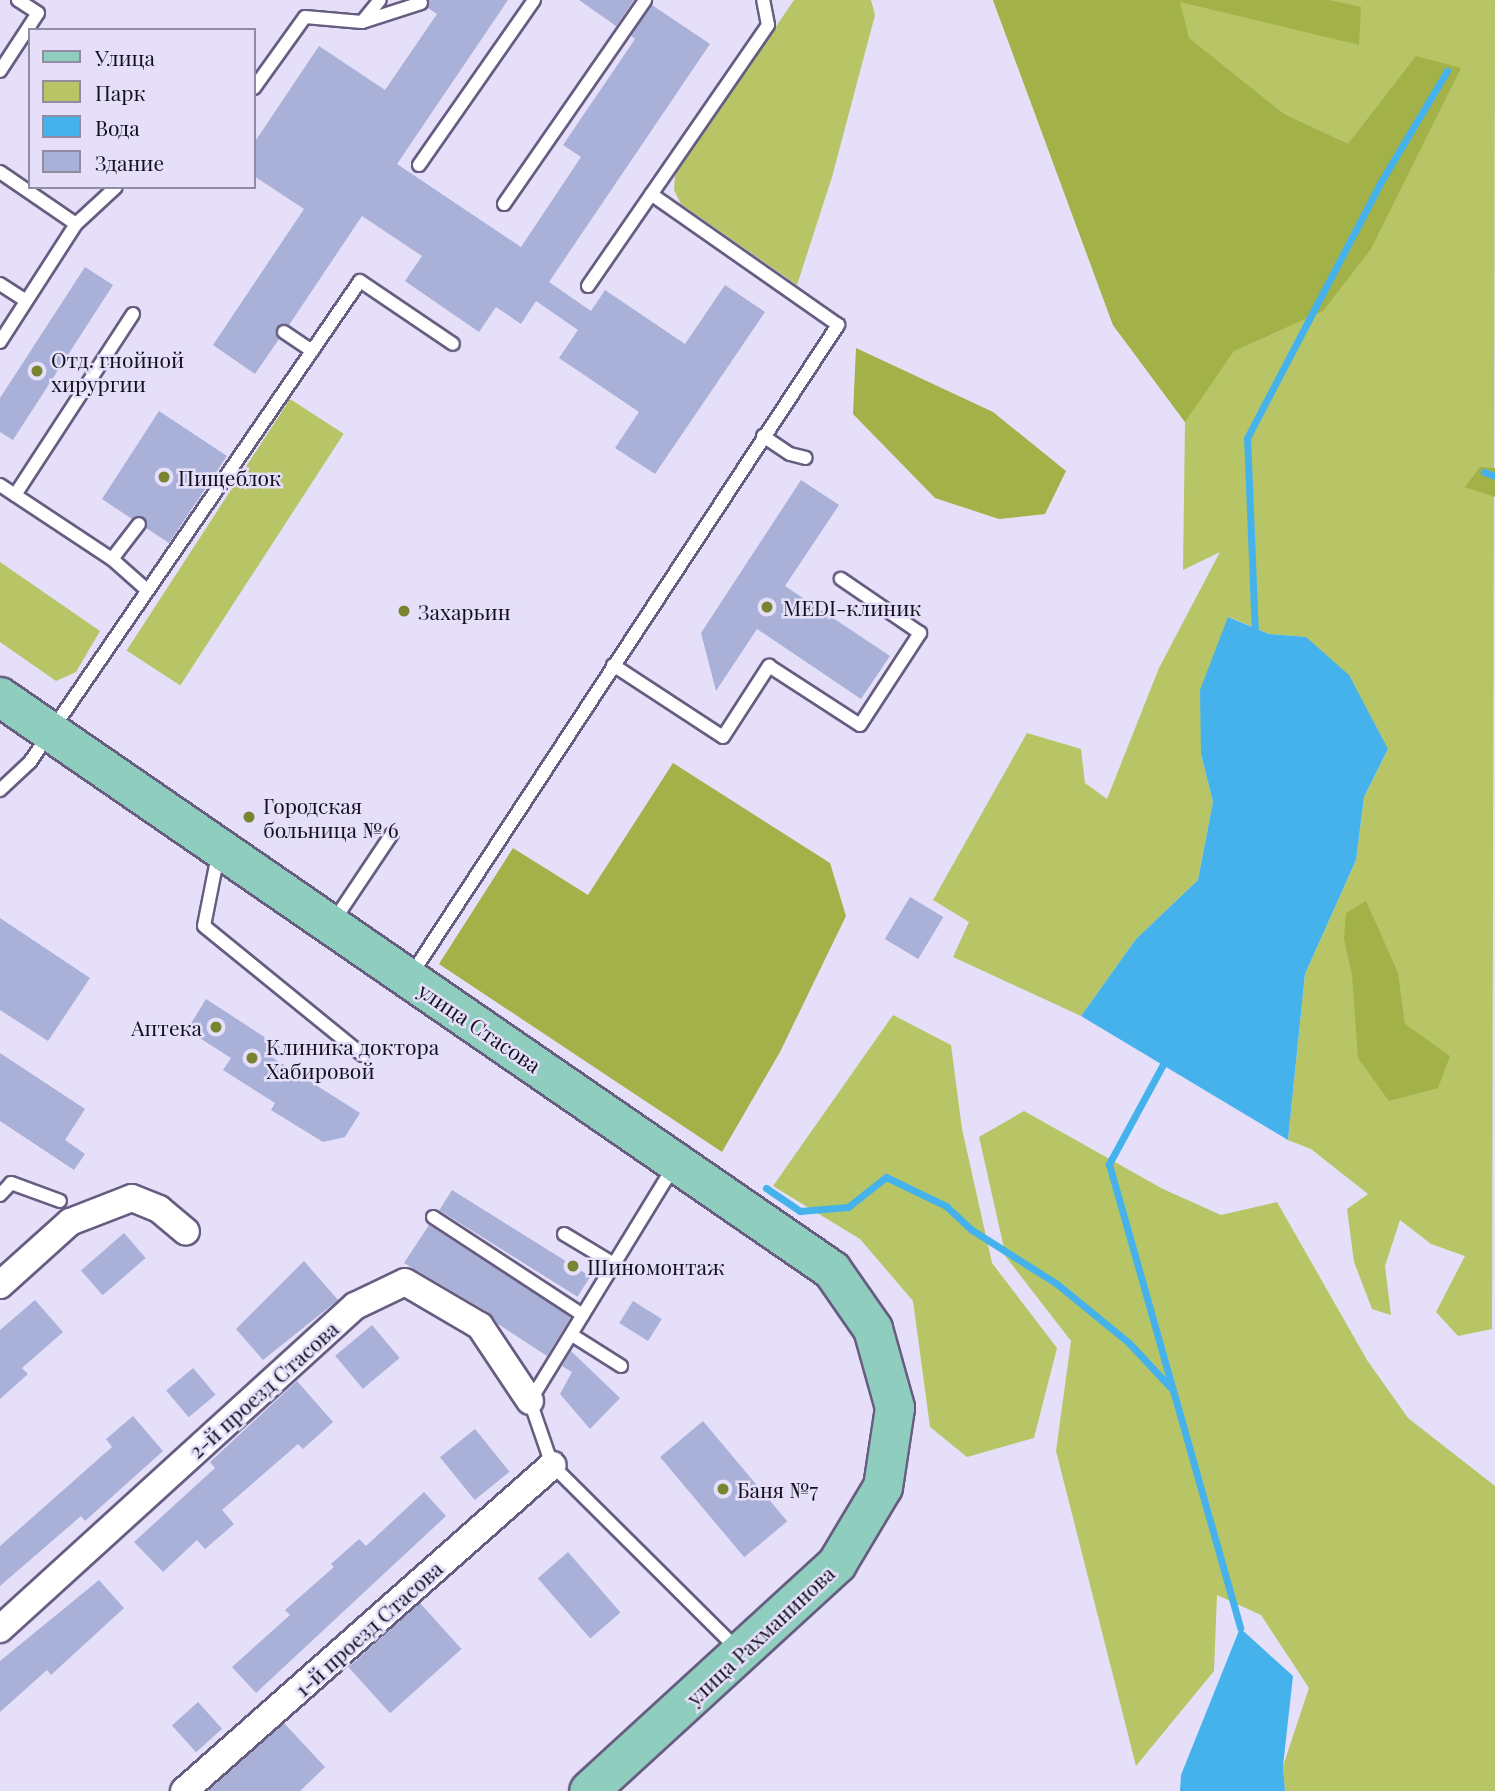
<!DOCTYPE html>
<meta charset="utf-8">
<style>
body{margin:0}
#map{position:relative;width:1495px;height:1791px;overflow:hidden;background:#e5dff9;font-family:"Playfair Display",serif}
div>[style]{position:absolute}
.green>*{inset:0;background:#b7c567;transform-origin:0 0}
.forest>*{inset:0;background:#a3b149}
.water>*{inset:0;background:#45b2ec}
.stream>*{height:7px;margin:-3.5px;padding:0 3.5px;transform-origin:3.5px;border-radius:3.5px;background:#45b2ec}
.building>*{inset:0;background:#a9b1d9;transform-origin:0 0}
.roads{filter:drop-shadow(2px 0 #675d81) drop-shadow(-2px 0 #675d81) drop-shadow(0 2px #675d81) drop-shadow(0 -2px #675d81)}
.service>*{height:12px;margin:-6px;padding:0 6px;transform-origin:6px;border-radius:6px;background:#fff}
.minor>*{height:26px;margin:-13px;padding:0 13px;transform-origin:13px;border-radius:13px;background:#fff}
.primary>*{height:38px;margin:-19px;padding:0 19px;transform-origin:19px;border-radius:19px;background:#8fcdbf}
.dots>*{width:19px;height:19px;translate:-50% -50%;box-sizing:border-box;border:4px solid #e5dff9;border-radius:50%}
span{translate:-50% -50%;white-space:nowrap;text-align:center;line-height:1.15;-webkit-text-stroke:5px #e5dff9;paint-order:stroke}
.poi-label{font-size:21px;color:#130f1d}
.left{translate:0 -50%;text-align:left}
.right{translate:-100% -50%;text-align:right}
.street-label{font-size:21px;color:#130f1d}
.legend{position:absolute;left:28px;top:28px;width:228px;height:161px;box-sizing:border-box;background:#e5dff9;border:2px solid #918ca1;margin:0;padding:9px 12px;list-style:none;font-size:21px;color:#130f1d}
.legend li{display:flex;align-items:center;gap:14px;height:35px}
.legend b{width:35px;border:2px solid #918ca1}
</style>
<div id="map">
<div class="green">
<div style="clip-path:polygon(794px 0,871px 0,875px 15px,832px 177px,797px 285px,681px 204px,674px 190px,675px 175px)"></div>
<div style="clip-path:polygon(993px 0,1495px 0,1492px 1329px,1458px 1336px,1436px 1312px,1465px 1256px,1431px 1244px,1400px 1220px,1385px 1266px,1391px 1315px,1372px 1309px,1354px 1262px,1347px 1209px,1368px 1194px,1311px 1149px,1288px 1140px,1305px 974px,1356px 860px,1364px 797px,1388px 749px,1306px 637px,1269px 634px,1229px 617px,1201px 754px,1213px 802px,1198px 880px,1136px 939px,1081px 1016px,953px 957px,969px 922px,933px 900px,1027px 733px,1081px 749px,1085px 783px,1107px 799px,1159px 668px,1220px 552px,1183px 570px,1185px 422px,1113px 325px)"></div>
<div style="left:290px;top:399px;width:64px;height:300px;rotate:33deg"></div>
<div style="clip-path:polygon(0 562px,100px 631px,76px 672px,56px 681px,0 642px)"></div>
<div style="clip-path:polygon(893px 1015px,951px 1045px,962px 1129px,992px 1263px,1057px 1348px,1034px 1438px,967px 1457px,930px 1427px,913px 1301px,860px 1239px,773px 1186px)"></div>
<div style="clip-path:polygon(1024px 1111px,1163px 1189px,1221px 1215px,1277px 1202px,1367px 1360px,1408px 1418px,1495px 1486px,1495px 1791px,1285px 1791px,1283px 1766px,1309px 1688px,1261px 1615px,1217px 1595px,1214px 1671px,1136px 1766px,1056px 1451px,1071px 1341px,1006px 1257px,979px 1137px)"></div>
</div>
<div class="forest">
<div style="clip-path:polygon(993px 0,1329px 0,1361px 7px,1359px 45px,1180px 2px,1189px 38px,1284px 114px,1348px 144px,1416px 56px,1461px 68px,1371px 249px,1323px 311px,1234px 351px,1185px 422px,1113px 325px)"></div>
<div style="clip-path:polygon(856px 348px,993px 412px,1066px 471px,1045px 514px,999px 519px,935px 498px,853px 414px)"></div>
<div style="clip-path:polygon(1480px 467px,1495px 468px,1495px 497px,1465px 487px)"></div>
<div style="clip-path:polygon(673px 763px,830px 863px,846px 916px,780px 1052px,722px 1152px,439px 964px,513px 848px,588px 895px)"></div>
<div style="clip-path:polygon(1366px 901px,1398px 973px,1405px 1024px,1450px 1056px,1438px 1088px,1389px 1101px,1358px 1058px,1352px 975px,1344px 939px,1346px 913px)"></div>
</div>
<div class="water">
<div style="clip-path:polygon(1228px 617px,1269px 634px,1306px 637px,1349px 675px,1388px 749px,1364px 797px,1356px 860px,1305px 974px,1288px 1140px,1081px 1016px,1136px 939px,1198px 880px,1213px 802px,1201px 754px,1200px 690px)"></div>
<div style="clip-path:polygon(1240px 1628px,1293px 1676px,1283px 1766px,1285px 1791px,1180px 1791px,1181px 1775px)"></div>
</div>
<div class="stream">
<div style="left:1484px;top:472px;width:12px;rotate:20deg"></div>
<div style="left:1255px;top:635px;width:197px;rotate:-92.3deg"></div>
<div style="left:1247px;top:438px;width:285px;rotate:-62.4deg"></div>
<div style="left:1379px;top:185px;width:133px;rotate:-59.2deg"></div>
<div style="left:1167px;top:1057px;width:122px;rotate:118.5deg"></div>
<div style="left:1109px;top:1164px;width:482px;rotate:74.2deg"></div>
<div style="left:766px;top:1188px;width:41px;rotate:34.1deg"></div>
<div style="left:800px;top:1211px;width:48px;rotate:-4.8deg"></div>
<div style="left:848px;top:1207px;width:48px;rotate:-38.3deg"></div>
<div style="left:886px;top:1177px;width:67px;rotate:25.8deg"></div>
<div style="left:946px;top:1206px;width:35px;rotate:43deg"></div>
<div style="left:972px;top:1230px;width:101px;rotate:32.4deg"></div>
<div style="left:1057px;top:1284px;width:93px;rotate:39.3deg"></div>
<div style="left:1129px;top:1343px;width:63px;rotate:46.9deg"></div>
</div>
<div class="building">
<div style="clip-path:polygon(429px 0,508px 0,397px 164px,521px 247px,581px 157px,563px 145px,635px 39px,631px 36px,652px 5px,710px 44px,549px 282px,591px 311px,605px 290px,685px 344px,725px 285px,765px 312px,655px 474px,615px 448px,639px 412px,559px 358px,578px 330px,536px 301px,521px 324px,496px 307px,479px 332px,405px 281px,422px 256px,362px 216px,289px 325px,277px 327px,279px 339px,255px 374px,213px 345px,304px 209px,254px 176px,254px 143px,319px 46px,385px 90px,437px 14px,428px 8px)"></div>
<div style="clip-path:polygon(579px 0,634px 0,616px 26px)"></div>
<div style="clip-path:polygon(85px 267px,113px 285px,13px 440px,0 432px,0 398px)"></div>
<div style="clip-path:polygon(159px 411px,227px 456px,169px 543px,146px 528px,144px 517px,132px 519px,102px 499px)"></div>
<div style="clip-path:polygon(801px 480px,839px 505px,785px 586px,890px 656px,861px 699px,757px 629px,716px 691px,701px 633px)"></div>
<div style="left:910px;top:897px;width:39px;height:49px;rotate:31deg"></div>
<div style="clip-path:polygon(0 918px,90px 978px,48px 1041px,0 1010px)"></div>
<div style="clip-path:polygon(206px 999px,280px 1047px,273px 1058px,360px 1113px,345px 1137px,323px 1142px,271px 1110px,275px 1103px,223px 1070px,231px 1058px,187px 1030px)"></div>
<div style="clip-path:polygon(0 1053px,85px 1109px,65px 1140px,85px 1154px,74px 1170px,0 1121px)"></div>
<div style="left:452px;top:1190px;width:163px;height:24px;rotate:32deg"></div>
<div style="clip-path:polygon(429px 1225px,571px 1317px,547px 1356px,498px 1324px,488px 1312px,404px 1263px)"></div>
<div style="left:124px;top:1233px;width:33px;height:57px;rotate:49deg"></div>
<div style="clip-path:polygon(304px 1261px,338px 1300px,263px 1360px,236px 1329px)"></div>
<div style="clip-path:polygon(35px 1300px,63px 1332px,22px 1368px,28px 1374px,0 1399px,0 1330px)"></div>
<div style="left:633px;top:1301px;width:34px;height:26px;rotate:32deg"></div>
<div style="left:372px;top:1325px;width:43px;height:48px;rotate:50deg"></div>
<div style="clip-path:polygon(571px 1351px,620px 1398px,590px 1429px,560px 1394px,572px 1372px,562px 1366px)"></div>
<div style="left:193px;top:1368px;width:35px;height:35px;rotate:50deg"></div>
<div style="clip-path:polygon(297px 1381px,333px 1422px,303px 1449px,298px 1444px,222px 1510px,234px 1524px,205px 1549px,197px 1540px,163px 1572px,134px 1542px,215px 1468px,210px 1462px)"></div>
<div style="clip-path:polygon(133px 1416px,163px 1451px,85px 1521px,81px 1516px,0 1586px,0 1546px,112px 1447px,106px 1439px)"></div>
<div style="left:703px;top:1421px;width:131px;height:56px;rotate:50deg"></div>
<div style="left:475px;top:1429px;width:55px;height:45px;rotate:51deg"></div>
<div style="clip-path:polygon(424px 1492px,446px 1516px,256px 1693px,232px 1667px,290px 1615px,285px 1610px,334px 1567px,331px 1564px,359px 1539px,366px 1546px)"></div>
<div style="left:568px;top:1552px;width:80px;height:40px;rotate:49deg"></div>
<div style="clip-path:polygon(99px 1580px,124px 1608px,51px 1675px,47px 1670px,0 1712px,0 1661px)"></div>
<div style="left:420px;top:1603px;width:62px;height:96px;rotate:48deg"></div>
<div style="left:198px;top:1702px;width:36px;height:35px;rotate:48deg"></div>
<div style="clip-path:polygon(284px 1723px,325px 1767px,300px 1791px,208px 1791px)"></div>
</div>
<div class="roads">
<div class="service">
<div style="left:362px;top:22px;width:62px;rotate:-17.9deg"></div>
<div style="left:0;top:71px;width:69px;rotate:-56.8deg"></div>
<div style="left:38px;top:13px;width:24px;rotate:-147deg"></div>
<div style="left:254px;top:88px;width:87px;rotate:-54.3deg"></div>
<div style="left:305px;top:17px;width:57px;rotate:5deg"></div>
<div style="left:362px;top:22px;width:28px;rotate:-51deg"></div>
<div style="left:419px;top:165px;width:201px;rotate:-55.1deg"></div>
<div style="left:0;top:172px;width:92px;rotate:34.4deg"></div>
<div style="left:504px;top:204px;width:248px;rotate:-55.3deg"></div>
<div style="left:0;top:284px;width:30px;rotate:33deg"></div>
<div style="left:588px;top:286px;width:317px;rotate:-55.4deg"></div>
<div style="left:768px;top:25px;width:25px;rotate:-101deg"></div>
<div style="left:284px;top:332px;width:34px;rotate:34deg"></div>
<div style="left:0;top:342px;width:140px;rotate:-57.2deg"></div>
<div style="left:76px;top:224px;width:54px;rotate:-42.8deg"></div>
<div style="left:763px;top:436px;width:32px;rotate:34deg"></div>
<div style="left:790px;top:454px;width:16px;rotate:14deg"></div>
<div style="left:0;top:485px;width:134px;rotate:33.5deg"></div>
<div style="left:112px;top:559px;width:47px;rotate:41.5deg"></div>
<div style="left:15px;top:495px;width:216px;rotate:-56.9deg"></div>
<div style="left:112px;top:559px;width:44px;rotate:-52.4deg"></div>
<div style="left:613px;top:665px;width:131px;rotate:33.2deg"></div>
<div style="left:723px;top:737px;width:85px;rotate:-57.1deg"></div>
<div style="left:769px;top:666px;width:108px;rotate:33deg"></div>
<div style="left:860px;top:725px;width:110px;rotate:-56.9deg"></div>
<div style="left:920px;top:633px;width:96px;rotate:-145.6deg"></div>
<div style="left:0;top:790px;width:41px;rotate:-43deg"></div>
<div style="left:30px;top:762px;width:583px;rotate:-55.55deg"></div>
<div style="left:360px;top:281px;width:112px;rotate:34.1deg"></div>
<div style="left:218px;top:855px;width:72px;rotate:101.2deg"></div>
<div style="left:204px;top:926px;width:205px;rotate:39.1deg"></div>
<div style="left:333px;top:922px;width:106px;rotate:-56.2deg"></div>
<div style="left:411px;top:975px;width:778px;rotate:-56.7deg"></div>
<div style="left:838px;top:325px;width:228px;rotate:-145deg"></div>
<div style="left:674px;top:1166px;width:276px;rotate:121.5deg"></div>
<div style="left:530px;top:1401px;width:68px;rotate:71deg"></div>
<div style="left:552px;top:1465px;width:261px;rotate:44.8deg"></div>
<div style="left:0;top:1195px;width:16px;rotate:-47deg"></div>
<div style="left:11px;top:1183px;width:52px;rotate:20.2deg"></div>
<div style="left:433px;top:1217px;width:179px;rotate:33.2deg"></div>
<div style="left:564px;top:1234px;width:58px;rotate:31deg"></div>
<div style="left:572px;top:1335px;width:58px;rotate:32.3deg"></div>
</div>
<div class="minor">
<div style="left:0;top:1285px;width:94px;rotate:-42deg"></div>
<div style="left:70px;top:1222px;width:66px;rotate:-21.2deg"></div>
<div style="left:132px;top:1198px;width:29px;rotate:22deg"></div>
<div style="left:159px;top:1209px;width:35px;rotate:40deg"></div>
<div style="left:0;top:1629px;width:480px;rotate:-42.3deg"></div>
<div style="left:355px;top:1306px;width:55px;rotate:-25.6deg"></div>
<div style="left:405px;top:1282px;width:87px;rotate:30.4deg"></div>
<div style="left:480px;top:1326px;width:90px;rotate:56.3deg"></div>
<div style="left:184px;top:1791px;width:492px;rotate:-41.5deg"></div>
</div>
<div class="primary">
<div style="left:0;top:697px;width:1010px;rotate:34.56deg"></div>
<div style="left:832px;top:1270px;width:72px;rotate:55.2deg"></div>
<div style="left:873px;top:1329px;width:82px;rotate:74.4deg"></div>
<div style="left:895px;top:1408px;width:80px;rotate:98.6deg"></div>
<div style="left:883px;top:1487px;width:90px;rotate:120.9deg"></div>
<div style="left:837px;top:1564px;width:336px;rotate:137.5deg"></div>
</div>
</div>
<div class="dots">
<div style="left:37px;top:371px;background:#798431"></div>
<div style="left:164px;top:477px;background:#798431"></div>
<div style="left:767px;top:607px;background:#798431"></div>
<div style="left:404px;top:611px;background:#798431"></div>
<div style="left:249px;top:817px;background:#798431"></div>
<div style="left:216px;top:1027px;background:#798431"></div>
<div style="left:252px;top:1058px;background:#798431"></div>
<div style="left:573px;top:1266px;background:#798431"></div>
<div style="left:723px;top:1489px;background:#798431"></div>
</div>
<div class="poi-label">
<span class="left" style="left:51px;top:371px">Отд. гнойной<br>хирургии</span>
<span class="left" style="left:178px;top:477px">Пищеблок</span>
<span class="left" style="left:783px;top:607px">MEDI-клиник</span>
<span class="left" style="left:418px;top:611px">Захарьин</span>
<span class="left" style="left:263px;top:817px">Городская<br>больница № 6</span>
<span class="right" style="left:202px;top:1027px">Аптека</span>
<span class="left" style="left:266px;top:1058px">Клиника доктора<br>Хабировой</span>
<span class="left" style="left:587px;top:1266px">Шиномонтаж</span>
<span class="left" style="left:737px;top:1489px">Баня №7</span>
</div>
<div class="street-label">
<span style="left:480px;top:1027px;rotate:34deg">улица Стасова</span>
<span style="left:263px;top:1389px;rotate:-42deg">2-й проезд Стасова</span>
<span style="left:368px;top:1628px;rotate:-42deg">1-й проезд Стасова</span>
<span style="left:760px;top:1635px;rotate:-43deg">улица Рахманинова</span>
</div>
<ul class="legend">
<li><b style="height:9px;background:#8fcdbf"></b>Улица</li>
<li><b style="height:19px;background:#b7c567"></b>Парк</li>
<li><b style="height:19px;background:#45b2ec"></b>Вода</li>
<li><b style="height:19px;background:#a9b1d9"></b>Здание</li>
</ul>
</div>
